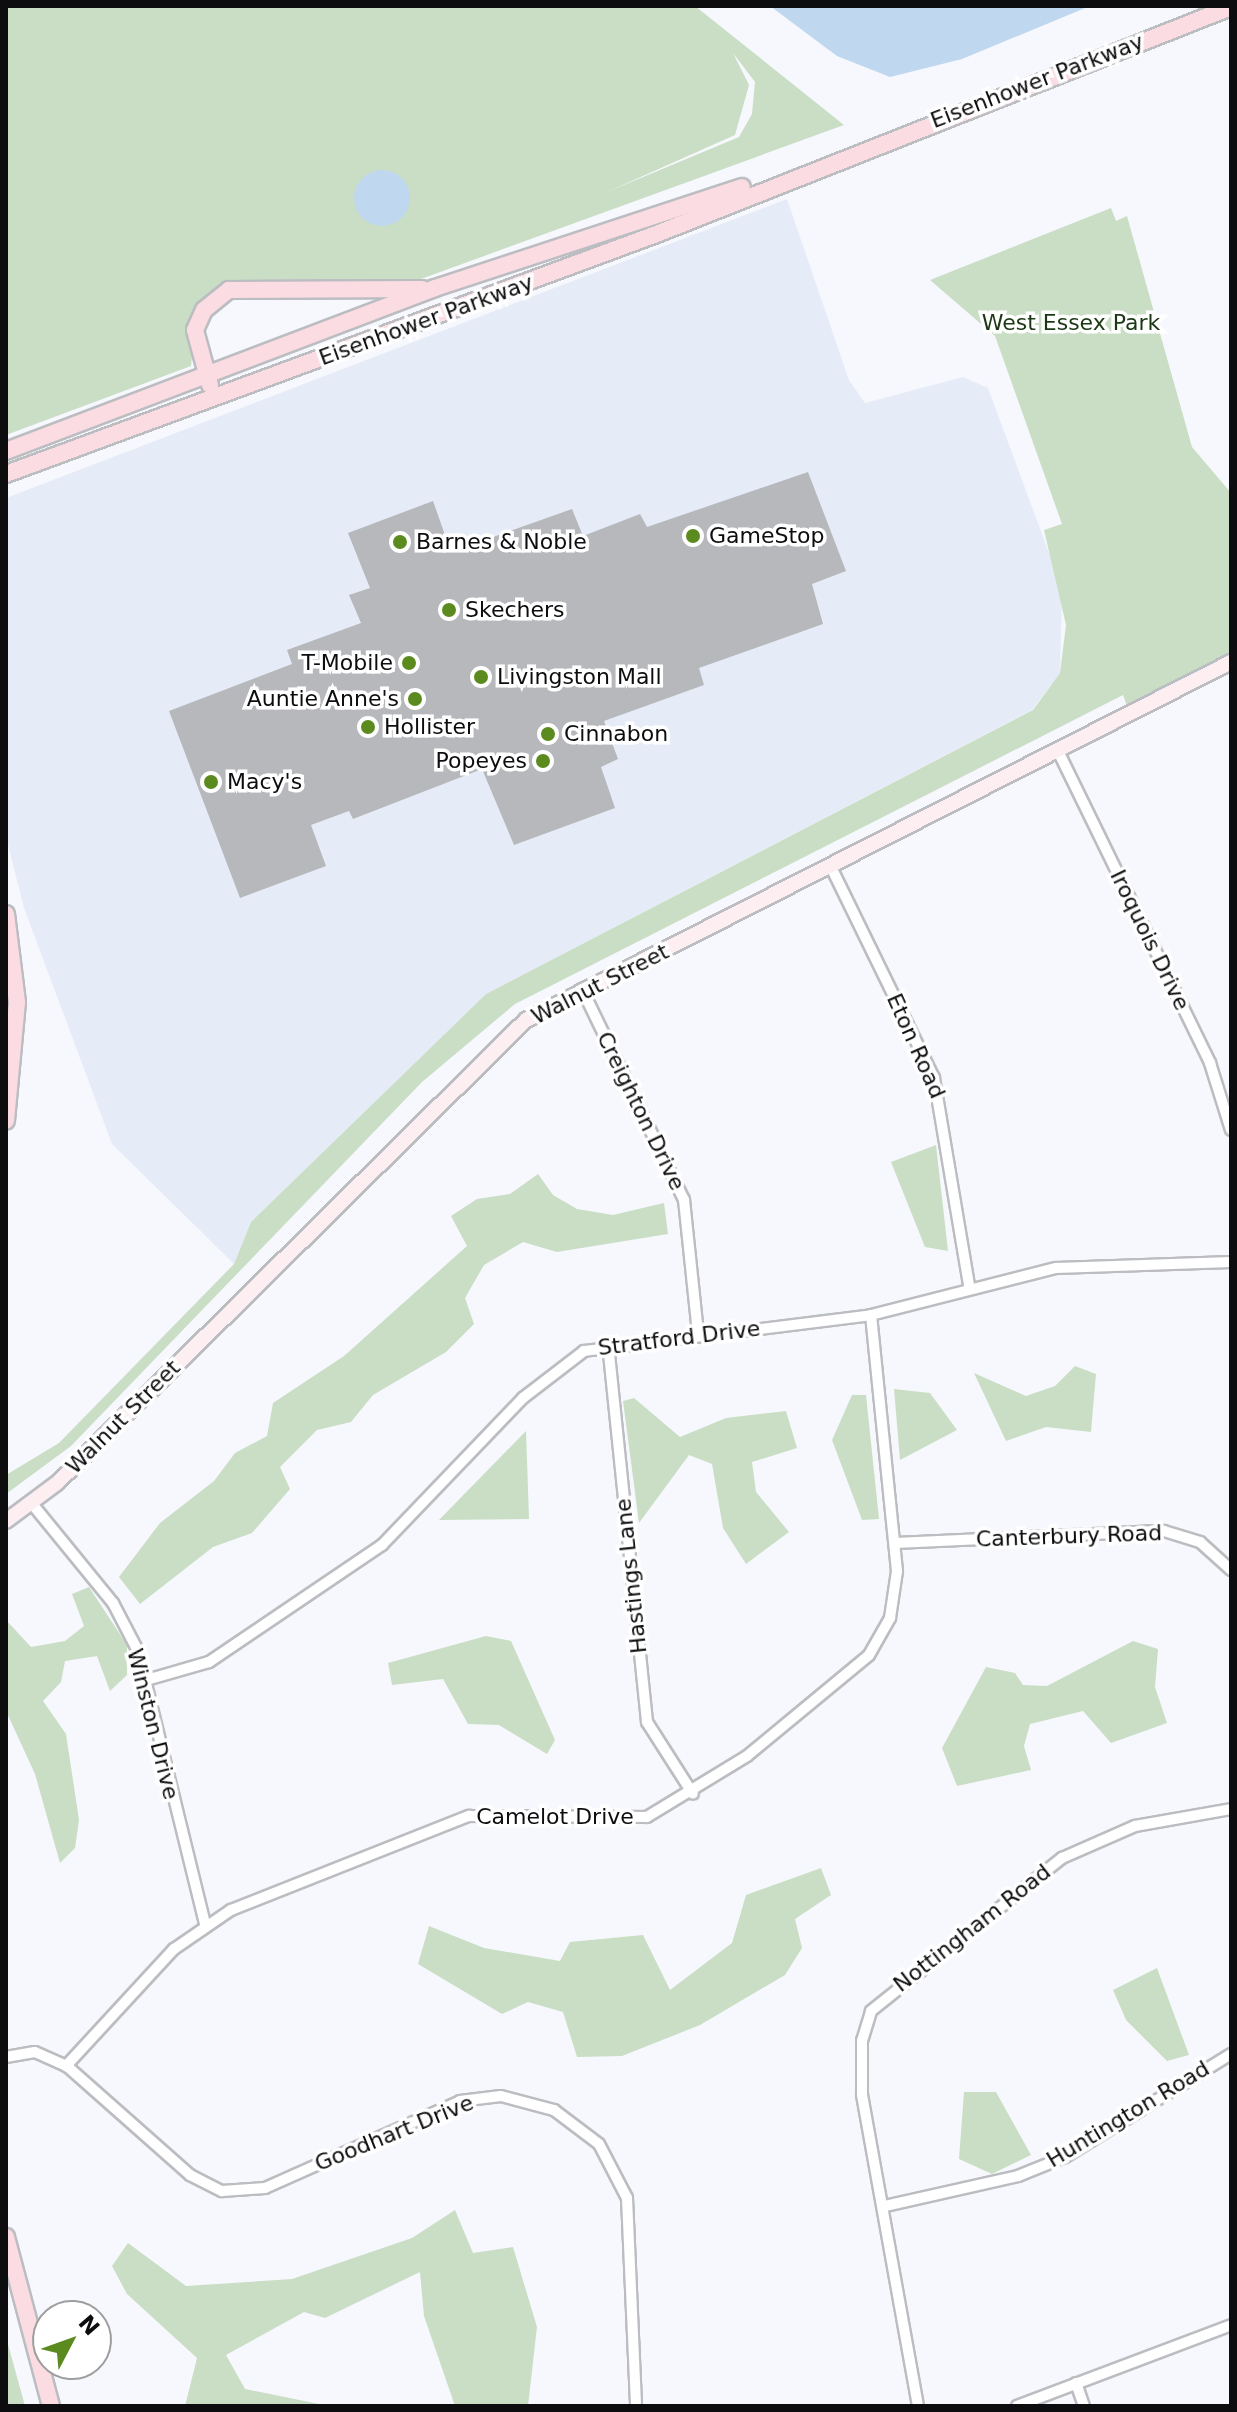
<!DOCTYPE html>
<style>
body{margin:0}
#map{position:relative;width:1237px;height:2412px;overflow:hidden;background:#f6f8fd;font-family:"DejaVu Sans",sans-serif}
div>[style]{position:absolute}
.built>*{inset:0;background:#e6ecf7}
.green>*{inset:0;background:#c9dec5}
.water>*{inset:0;background:#bfd7ef}
.round{border-radius:50%}
.building>*{inset:0;background:#b6b8bc}
.roads{filter:drop-shadow(2px 0 #bbbdc1) drop-shadow(-2px 0 #bbbdc1) drop-shadow(0 2px #bbbdc1) drop-shadow(0 -2px #bbbdc1)}
.street>*{height:10px;margin:-5px;padding:0 5px;transform-origin:5px;border-radius:5px;background:#fff}
.secondary>*{height:14px;margin:-7px;padding:0 7px;transform-origin:7px;border-radius:7px;background:#fceef1}
.primary>*{height:16px;margin:-8px;padding:0 8px;transform-origin:8px;border-radius:8px;background:#fadce2}
.dots>*{width:22px;height:22px;translate:-50% -50%;box-sizing:border-box;border:4px solid #fff;border-radius:50%}
span{translate:-50% -50%;white-space:nowrap;text-align:center;line-height:1.15;-webkit-text-stroke:7px #fff;paint-order:stroke}
.street-label{font-size:22px;color:#0d0d0f}
.park-label{font-size:22px;color:#1a3813}
.poi-label{font-size:22px;color:#0d0d0f}
.left{translate:0 -50%;text-align:left}
.right{translate:-100% -50%;text-align:right}
.frame{position:absolute;inset:0;border:8px solid #0d0d0f;pointer-events:none}
.north{position:absolute;left:32px;top:2300px;width:80px;height:80px;box-sizing:border-box;background:#fff;border:2px solid #9e9e9f;border-radius:50%;rotate:49deg;font-size:22px;font-weight:700;line-height:32px;text-align:center;color:#0d0d0f}
.north::after{content:'';display:block;margin:auto;width:28px;height:36px;background:#5b8b1f;clip-path:polygon(50% 0,100% 100%,50% 72%,0 100%)}
</style>
<div id="map">
<div class="built">
<div style="clip-path:polygon(787px 199px,849px 380px,865px 403px,963px 377px,988px 388px,1062px 588px,1060px 673px,1032px 710px,486px 994px,251px 1222px,234px 1264px,112px 1144px,24px 908px,6px 837px,6px 498px)"></div>
</div>
<div class="green">
<div style="clip-path:polygon(evenodd,6px 6px,695px 6px,844px 125px,421px 279px,242px 280px,197px 306px,191px 366px,6px 435px,6px 6px,733px 53px,755px 82px,752px 114px,739px 137px,607px 192px,735px 135px,749px 85px,733px 53px)"></div>
<div style="clip-path:polygon(1111px 208px,1116px 221px,1127px 216px,1192px 447px,1231px 493px,1231px 652px,1127px 706px,1123px 695px,515px 1004px,422px 1082px,71px 1446px,6px 1494px,6px 1475px,59px 1443px,234px 1264px,251px 1222px,486px 994px,1033px 710px,1060px 673px,1066px 625px,1044px 530px,1062px 524px,995px 336px,930px 280px)"></div>
<div style="clip-path:polygon(936px 1145px,948px 1251px,925px 1247px,891px 1162px)"></div>
<div style="clip-path:polygon(538px 1174px,553px 1195px,577px 1209px,613px 1215px,664px 1203px,668px 1234px,557px 1252px,523px 1242px,484px 1265px,465px 1298px,474px 1324px,446px 1352px,373px 1395px,351px 1422px,317px 1430px,280px 1467px,290px 1489px,252px 1533px,213px 1547px,140px 1604px,119px 1577px,160px 1523px,214px 1481px,235px 1453px,267px 1436px,273px 1403px,344px 1356px,467px 1246px,451px 1216px,477px 1199px,510px 1194px)"></div>
<div style="clip-path:polygon(1075px 1366px,1096px 1374px,1091px 1432px,1046px 1427px,1006px 1441px,974px 1373px,1026px 1396px,1055px 1386px)"></div>
<div style="clip-path:polygon(894px 1389px,930px 1393px,957px 1430px,900px 1460px)"></div>
<div style="clip-path:polygon(852px 1395px,866px 1395px,879px 1519px,862px 1520px,832px 1440px)"></div>
<div style="clip-path:polygon(634px 1398px,680px 1437px,726px 1418px,786px 1411px,797px 1448px,752px 1462px,756px 1492px,789px 1532px,746px 1564px,723px 1528px,712px 1464px,689px 1455px,639px 1523px,623px 1401px)"></div>
<div style="clip-path:polygon(526px 1431px,529px 1519px,439px 1520px)"></div>
<div style="clip-path:polygon(89px 1587px,127px 1645px,127px 1675px,110px 1691px,97px 1656px,65px 1661px,61px 1682px,43px 1701px,66px 1734px,79px 1820px,75px 1848px,60px 1863px,35px 1774px,6px 1711px,6px 1620px,31px 1647px,65px 1641px,84px 1626px,72px 1594px)"></div>
<div style="clip-path:polygon(486px 1636px,511px 1641px,555px 1740px,547px 1754px,499px 1725px,468px 1724px,443px 1679px,392px 1685px,388px 1663px)"></div>
<div style="clip-path:polygon(1133px 1641px,1158px 1649px,1155px 1687px,1167px 1723px,1111px 1743px,1083px 1711px,1030px 1724px,1024px 1746px,1031px 1770px,957px 1786px,942px 1748px,986px 1667px,1015px 1673px,1023px 1685px,1047px 1686px)"></div>
<div style="clip-path:polygon(821px 1868px,831px 1895px,795px 1919px,802px 1948px,785px 1975px,700px 2025px,622px 2056px,577px 2057px,563px 2012px,528px 2002px,502px 2014px,418px 1964px,429px 1926px,484px 1948px,560px 1961px,570px 1942px,643px 1935px,670px 1990px,732px 1943px,746px 1895px)"></div>
<div style="clip-path:polygon(1157px 1968px,1189px 2055px,1167px 2061px,1126px 2020px,1113px 1990px)"></div>
<div style="clip-path:polygon(964px 2092px,996px 2092px,1031px 2155px,992px 2174px,959px 2159px)"></div>
<div style="clip-path:polygon(455px 2210px,473px 2253px,513px 2247px,537px 2327px,528px 2406px,455px 2406px,424px 2316px,420px 2272px,325px 2318px,304px 2312px,226px 2355px,245px 2389px,329px 2406px,185px 2406px,197px 2358px,127px 2294px,112px 2266px,128px 2243px,186px 2286px,292px 2279px,412px 2238px)"></div>
<div style="clip-path:polygon(6px 2337px,25px 2406px,6px 2406px)"></div>
</div>
<div class="water">
<div style="clip-path:polygon(770px 6px,1090px 6px,962px 59px,890px 77px,837px 56px)"></div>
<div class="round" style="left:354px;top:170px;width:56px;height:56px"></div>
</div>
<div class="building">
<div style="clip-path:polygon(808px 472px,846px 571px,812px 584px,823px 624px,699px 668px,704px 685px,604px 721px,618px 759px,601px 767px,615px 808px,514px 845px,482px 769px,353px 819px,349px 811px,311px 825px,326px 866px,240px 898px,169px 711px,292px 664px,287px 650px,361px 623px,349px 595px,370px 588px,348px 533px,433px 501px,451px 552px,572px 509px,583px 536px,640px 514px,647px 527px)"></div>
</div>
<div class="roads">
<div class="street">
<div style="left:1059px;top:753px;width:345px;rotate:64deg"></div>
<div style="left:1210px;top:1063px;width:70px;rotate:72.6deg"></div>
<div style="left:831px;top:867px;width:235px;rotate:64deg"></div>
<div style="left:934px;top:1078px;width:210px;rotate:80.4deg"></div>
<div style="left:582px;top:989px;width:234px;rotate:64.2deg"></div>
<div style="left:684px;top:1200px;width:134px;rotate:84deg"></div>
<div style="left:608px;top:1344px;width:380px;rotate:84.1deg"></div>
<div style="left:647px;top:1722px;width:85px;rotate:57.4deg"></div>
<div style="left:33px;top:1505px;width:127px;rotate:50.8deg"></div>
<div style="left:113px;top:1603px;width:54px;rotate:62.5deg"></div>
<div style="left:138px;top:1651px;width:281px;rotate:76.2deg"></div>
<div style="left:895px;top:1543px;width:269px;rotate:-2.6deg"></div>
<div style="left:1164px;top:1531px;width:38px;rotate:17deg"></div>
<div style="left:1200px;top:1542px;width:42px;rotate:42.1deg"></div>
<div style="left:143px;top:1681px;width:69px;rotate:-16.1deg"></div>
<div style="left:209px;top:1662px;width:209px;rotate:-34.1deg"></div>
<div style="left:382px;top:1545px;width:204px;rotate:-46.2deg"></div>
<div style="left:523px;top:1398px;width:77px;rotate:-37.6deg"></div>
<div style="left:584px;top:1351px;width:289px;rotate:-7.1deg"></div>
<div style="left:871px;top:1315px;width:191px;rotate:-14.3deg"></div>
<div style="left:1056px;top:1268px;width:175px;rotate:-2deg"></div>
<div style="left:6px;top:2057px;width:29px;rotate:-10deg"></div>
<div style="left:35px;top:2052px;width:36px;rotate:24deg"></div>
<div style="left:68px;top:2067px;width:163px;rotate:41.5deg"></div>
<div style="left:190px;top:2175px;width:36px;rotate:27deg"></div>
<div style="left:222px;top:2191px;width:43px;rotate:-4deg"></div>
<div style="left:265px;top:2188px;width:214px;rotate:-24deg"></div>
<div style="left:460px;top:2101px;width:41px;rotate:-7deg"></div>
<div style="left:501px;top:2096px;width:55px;rotate:14.8deg"></div>
<div style="left:554px;top:2110px;width:56px;rotate:37.1deg"></div>
<div style="left:599px;top:2144px;width:61px;rotate:62.6deg"></div>
<div style="left:627px;top:2198px;width:208px;rotate:87.5deg"></div>
<div style="left:66px;top:2066px;width:159px;rotate:-47.3deg"></div>
<div style="left:174px;top:1949px;width:69px;rotate:-34.4deg"></div>
<div style="left:231px;top:1910px;width:256px;rotate:-21.6deg"></div>
<div style="left:469px;top:1816px;width:178px;rotate:0.3deg"></div>
<div style="left:647px;top:1817px;width:117px;rotate:-31.4deg"></div>
<div style="left:747px;top:1756px;width:158px;rotate:-39.6deg"></div>
<div style="left:869px;top:1655px;width:43px;rotate:-60.4deg"></div>
<div style="left:890px;top:1618px;width:48px;rotate:-81.5deg"></div>
<div style="left:897px;top:1571px;width:257px;rotate:-95.8deg"></div>
<div style="left:885px;top:2206px;width:136px;rotate:-12.7deg"></div>
<div style="left:1018px;top:2176px;width:51px;rotate:-22deg"></div>
<div style="left:1065px;top:2157px;width:195px;rotate:-31.8deg"></div>
<div style="left:1076px;top:2383px;width:24px;rotate:71deg"></div>
<div style="left:918px;top:2406px;width:317px;rotate:-100.2deg"></div>
<div style="left:862px;top:2094px;width:53px;rotate:-90deg"></div>
<div style="left:862px;top:2041px;width:31px;rotate:-73deg"></div>
<div style="left:871px;top:2011px;width:245px;rotate:-38.7deg"></div>
<div style="left:1062px;top:1858px;width:80px;rotate:-23.7deg"></div>
<div style="left:1135px;top:1826px;width:97px;rotate:-10deg"></div>
<div style="left:1017px;top:2406px;width:229px;rotate:-20.7deg"></div>
</div>
<div class="secondary">
<div style="left:6px;top:1521px;width:64px;rotate:-36.7deg"></div>
<div style="left:57px;top:1483px;width:659px;rotate:-44.63deg"></div>
<div style="left:526px;top:1020px;width:791px;rotate:-26.92deg"></div>
</div>
<div class="primary">
<div style="left:210px;top:385px;width:57px;rotate:-105.3deg"></div>
<div style="left:195px;top:330px;width:22px;rotate:-66deg"></div>
<div style="left:204px;top:310px;width:32px;rotate:-39deg"></div>
<div style="left:229px;top:290px;width:193px;rotate:-0.3deg"></div>
<div style="left:6px;top:451px;width:459px;rotate:-20.8deg"></div>
<div style="left:435px;top:288px;width:323px;rotate:-18.2deg"></div>
<div style="left:6px;top:474px;width:691px;rotate:-20.25deg"></div>
<div style="left:654px;top:235px;width:620px;rotate:-21.56deg"></div>
<div style="left:6px;top:914px;width:89px;rotate:82.9deg"></div>
<div style="left:17px;top:1002px;width:119px;rotate:95.3deg"></div>
<div style="left:6px;top:2237px;width:175px;rotate:75.1deg"></div>
</div>
</div>
<div class="dots">
<div style="left:693px;top:536px;background:#5b8b1f"></div>
<div style="left:400px;top:542px;background:#5b8b1f"></div>
<div style="left:449px;top:610px;background:#5b8b1f"></div>
<div style="left:409px;top:663px;background:#5b8b1f"></div>
<div style="left:481px;top:677px;background:#5b8b1f"></div>
<div style="left:415px;top:699px;background:#5b8b1f"></div>
<div style="left:368px;top:727px;background:#5b8b1f"></div>
<div style="left:548px;top:734px;background:#5b8b1f"></div>
<div style="left:543px;top:761px;background:#5b8b1f"></div>
<div style="left:211px;top:782px;background:#5b8b1f"></div>
</div>
<div class="street-label">
<span style="left:1037px;top:81px;rotate:-21deg">Eisenhower Parkway</span>
<span style="left:426px;top:320px;rotate:-20deg">Eisenhower Parkway</span>
<span style="left:1150px;top:940px;rotate:64deg">Iroquois Drive</span>
<span style="left:600px;top:984px;rotate:-27deg">Walnut Street</span>
<span style="left:916px;top:1046px;rotate:66deg">Eton Road</span>
<span style="left:641px;top:1111px;rotate:64deg">Creighton Drive</span>
<span style="left:679px;top:1338px;rotate:-7deg">Stratford Drive</span>
<span style="left:123px;top:1417px;rotate:-45deg">Walnut Street</span>
<span style="left:1069px;top:1536px;rotate:-2deg">Canterbury Road</span>
<span style="left:631px;top:1576px;rotate:-96deg">Hastings Lane</span>
<span style="left:153px;top:1724px;rotate:76deg">Winston Drive</span>
<span style="left:555px;top:1817px">Camelot Drive</span>
<span style="left:972px;top:1928px;rotate:-38deg">Nottingham Road</span>
<span style="left:1128px;top:2114px;rotate:-31deg">Huntington Road</span>
<span style="left:394px;top:2133px;rotate:-22deg">Goodhart Drive</span>
</div>
<div class="park-label">
<span style="left:1071px;top:323px">West Essex Park</span>
</div>
<div class="poi-label">
<span class="left" style="left:709px;top:536px">GameStop</span>
<span class="left" style="left:416px;top:542px">Barnes &amp; Noble</span>
<span class="left" style="left:465px;top:610px">Skechers</span>
<span class="right" style="left:393px;top:663px">T-Mobile</span>
<span class="left" style="left:497px;top:677px">Livingston Mall</span>
<span class="right" style="left:399px;top:699px">Auntie Anne's</span>
<span class="left" style="left:384px;top:727px">Hollister</span>
<span class="left" style="left:564px;top:734px">Cinnabon</span>
<span class="right" style="left:527px;top:761px">Popeyes</span>
<span class="left" style="left:227px;top:782px">Macy's</span>
</div>
<div class="frame"></div>
<div class="north">N</div>
</div>
